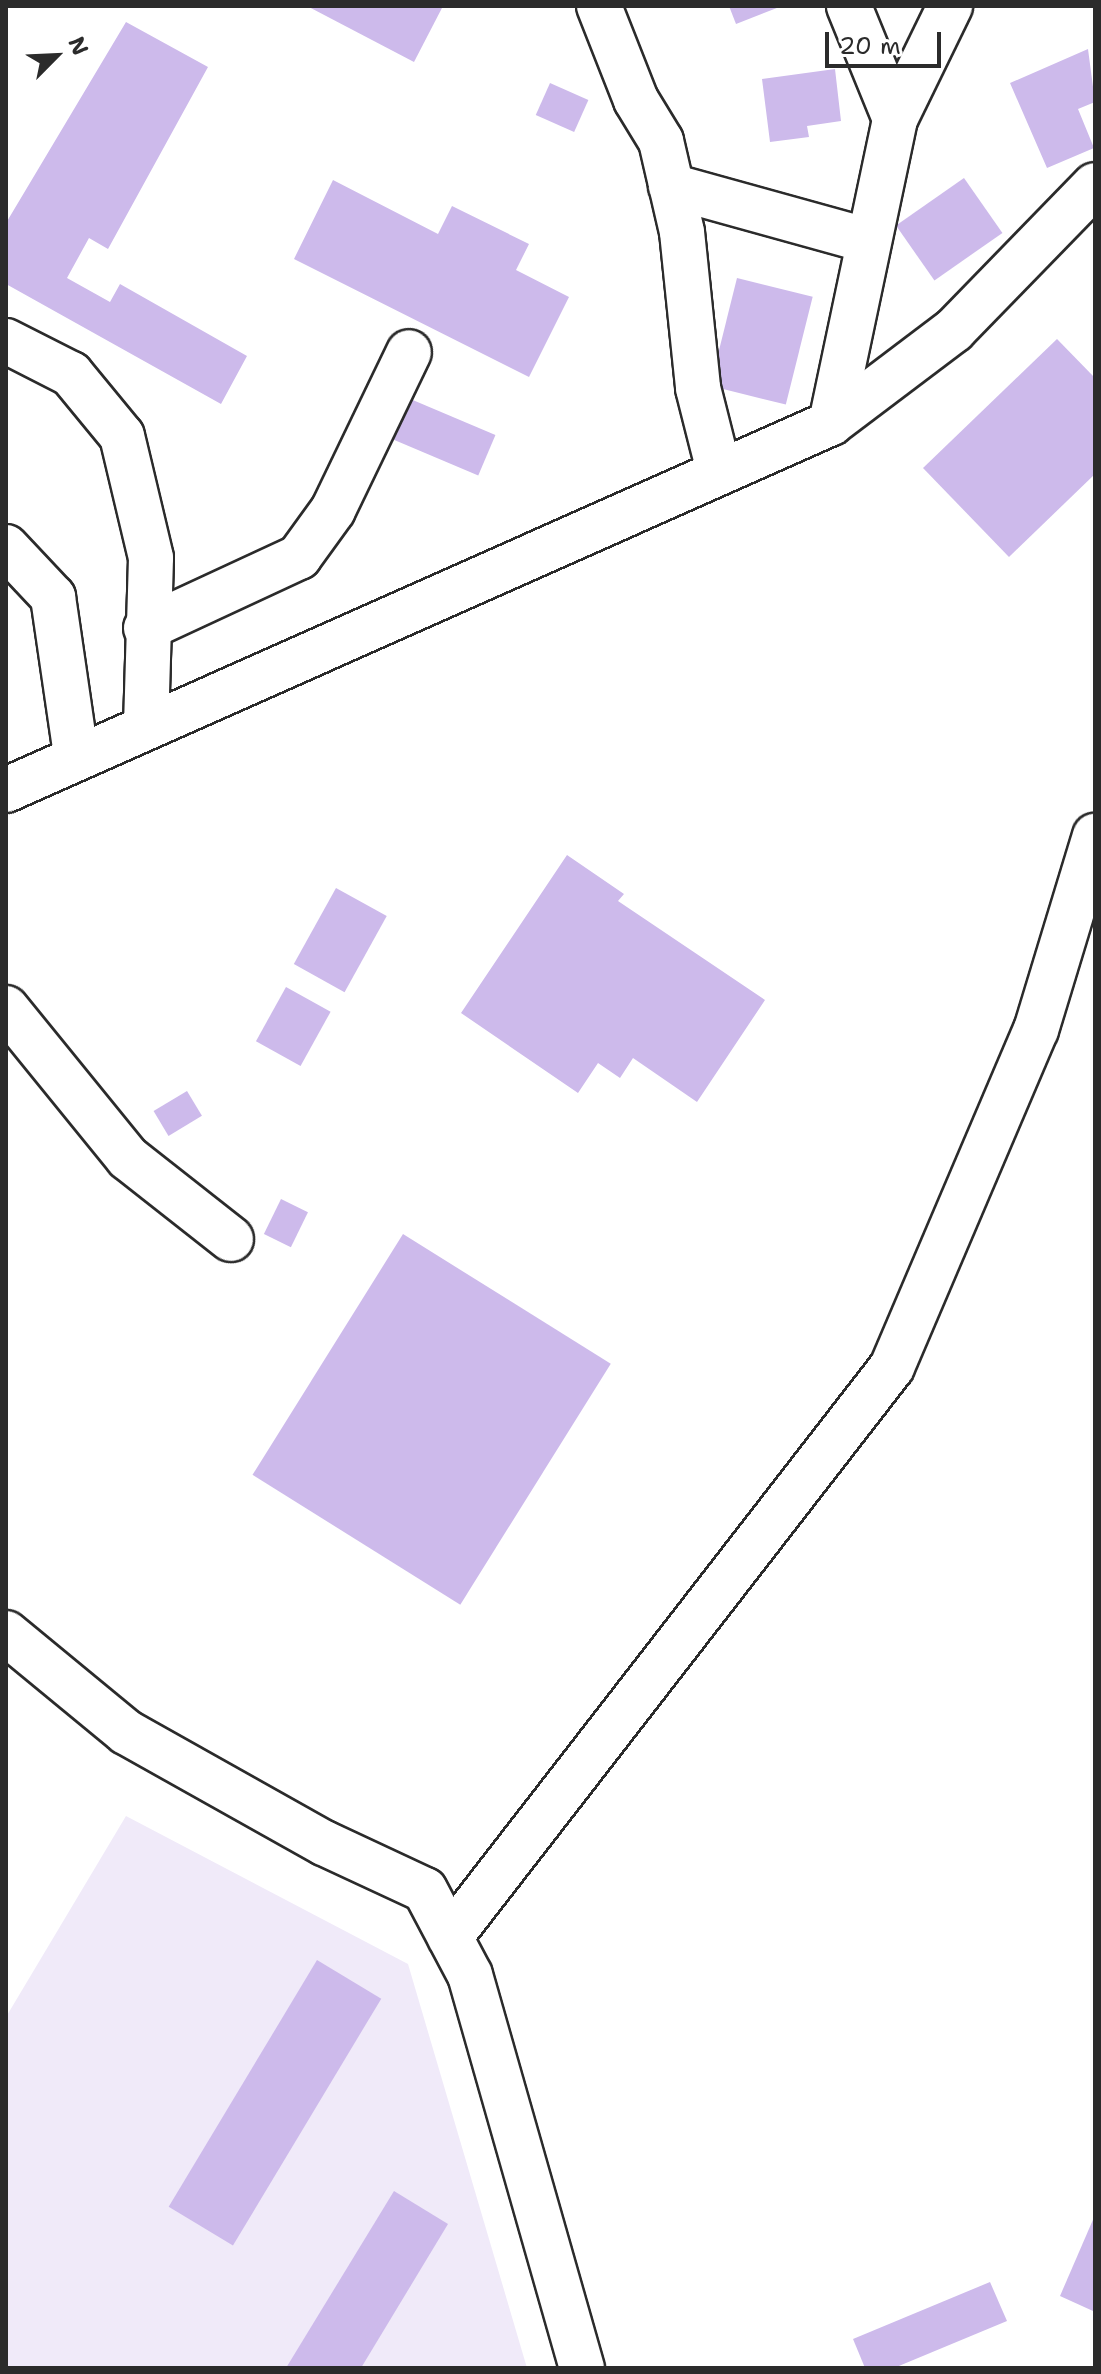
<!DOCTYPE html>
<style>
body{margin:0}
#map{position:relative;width:1101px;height:2374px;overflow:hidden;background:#fff;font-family:"Shantell Sans",sans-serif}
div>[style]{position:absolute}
.built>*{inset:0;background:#f0eaf9}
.building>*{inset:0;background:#cdbaeb;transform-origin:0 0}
.roads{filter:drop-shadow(2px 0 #2b2b2b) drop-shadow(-2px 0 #2b2b2b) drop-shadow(0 2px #2b2b2b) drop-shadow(0 -2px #2b2b2b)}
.minor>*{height:44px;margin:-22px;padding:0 22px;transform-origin:22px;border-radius:22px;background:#fff}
span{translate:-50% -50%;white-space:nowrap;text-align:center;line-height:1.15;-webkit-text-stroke:6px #fff;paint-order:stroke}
.frame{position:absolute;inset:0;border:8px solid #2b2b2b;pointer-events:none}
.north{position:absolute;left:16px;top:16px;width:80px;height:80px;-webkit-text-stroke:6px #fff;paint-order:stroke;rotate:66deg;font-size:22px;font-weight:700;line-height:32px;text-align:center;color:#2b2b2b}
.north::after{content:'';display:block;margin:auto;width:28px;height:36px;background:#2b2b2b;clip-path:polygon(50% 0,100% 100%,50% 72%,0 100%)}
.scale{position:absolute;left:825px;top:32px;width:116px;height:36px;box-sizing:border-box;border:4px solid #2b2b2b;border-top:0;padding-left:10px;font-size:24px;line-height:28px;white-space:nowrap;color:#2b2b2b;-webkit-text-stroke:6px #fff;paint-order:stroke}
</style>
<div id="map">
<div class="built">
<div style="clip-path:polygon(126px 1816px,408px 1964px,527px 2368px,6px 2368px,6px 2017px)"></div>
</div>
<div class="building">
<div style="clip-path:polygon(307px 6px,443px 6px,414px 62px)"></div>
<div style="clip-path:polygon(729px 6px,782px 6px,736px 24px)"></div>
<div style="clip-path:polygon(126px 22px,208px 67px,108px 249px,89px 238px,67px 278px,110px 302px,120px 284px,247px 356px,221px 404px,6px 284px,6px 223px)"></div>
<div style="clip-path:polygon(1088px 49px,1095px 102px,1078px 109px,1094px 148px,1047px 168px,1010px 83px)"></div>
<div style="clip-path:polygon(835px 69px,841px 121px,807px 126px,809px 137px,770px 142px,762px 79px)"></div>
<div style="left:550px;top:83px;width:42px;height:35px;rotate:24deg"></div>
<div style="left:964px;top:178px;width:67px;height:83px;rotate:55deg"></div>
<div style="clip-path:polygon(333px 180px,438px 234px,452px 206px,529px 244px,516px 270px,569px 297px,529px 377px,294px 259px)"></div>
<div style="left:737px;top:278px;width:78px;height:111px;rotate:14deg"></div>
<div style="clip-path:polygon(1057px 339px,1095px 378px,1095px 474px,1009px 557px,923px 468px)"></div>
<div style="left:408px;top:398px;width:95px;height:44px;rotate:23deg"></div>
<div style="clip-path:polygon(567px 855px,624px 894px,618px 901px,765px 1000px,697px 1102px,633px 1058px,620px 1078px,598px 1063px,578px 1093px,461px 1013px)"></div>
<div style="left:336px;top:888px;width:58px;height:87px;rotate:29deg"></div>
<div style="left:286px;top:987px;width:51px;height:62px;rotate:29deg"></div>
<div style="left:187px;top:1091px;width:29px;height:39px;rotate:59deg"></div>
<div style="left:281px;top:1199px;width:30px;height:39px;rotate:26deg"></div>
<div style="left:403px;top:1234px;width:245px;height:284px;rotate:32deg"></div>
<div style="left:317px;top:1960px;width:75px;height:288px;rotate:31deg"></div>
<div style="clip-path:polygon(394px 2191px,448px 2224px,361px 2368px,286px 2368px)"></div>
<div style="clip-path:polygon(1095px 2215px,1095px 2307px,1093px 2311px,1060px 2296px)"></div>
<div style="clip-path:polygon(990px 2282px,1007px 2321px,894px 2368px,865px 2368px,853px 2339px)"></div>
</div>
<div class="roads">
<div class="minor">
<div style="left:599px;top:6px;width:101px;rotate:68.5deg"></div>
<div style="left:636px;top:100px;width:48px;rotate:58.6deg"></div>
<div style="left:661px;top:141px;width:93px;rotate:77deg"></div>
<div style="left:682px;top:232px;width:157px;rotate:84.1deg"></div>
<div style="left:698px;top:388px;width:86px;rotate:75.8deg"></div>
<div style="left:895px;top:119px;width:126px;rotate:-64deg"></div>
<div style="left:671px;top:186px;width:205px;rotate:15.5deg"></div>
<div style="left:6px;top:341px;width:73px;rotate:26.9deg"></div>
<div style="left:71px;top:374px;width:80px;rotate:50.6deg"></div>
<div style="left:122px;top:436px;width:125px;rotate:76.6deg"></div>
<div style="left:151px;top:558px;width:164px;rotate:91.7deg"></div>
<div style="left:831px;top:423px;width:311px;rotate:-78.1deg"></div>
<div style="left:895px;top:119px;width:122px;rotate:-112.2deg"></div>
<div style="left:6px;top:547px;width:69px;rotate:46.8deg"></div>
<div style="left:53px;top:597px;width:160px;rotate:81.7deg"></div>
<div style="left:146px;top:628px;width:169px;rotate:-24.9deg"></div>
<div style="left:299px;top:557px;width:58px;rotate:-54.1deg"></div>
<div style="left:333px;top:510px;width:175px;rotate:-64.3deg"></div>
<div style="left:6px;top:790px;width:903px;rotate:-23.98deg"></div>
<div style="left:831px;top:423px;width:154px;rotate:-37.1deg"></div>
<div style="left:954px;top:330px;width:202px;rotate:-45.8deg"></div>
<div style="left:6px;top:1008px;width:193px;rotate:50.9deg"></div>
<div style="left:128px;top:1158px;width:131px;rotate:38.2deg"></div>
<div style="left:6px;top:1633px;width:156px;rotate:39.5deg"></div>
<div style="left:126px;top:1732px;width:227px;rotate:29.3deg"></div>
<div style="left:324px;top:1843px;width:111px;rotate:25deg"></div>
<div style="left:425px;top:1890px;width:96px;rotate:62.1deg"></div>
<div style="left:470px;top:1975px;width:409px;rotate:74.1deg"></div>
<div style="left:450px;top:1937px;width:721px;rotate:-52.21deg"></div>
<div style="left:892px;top:1367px;width:366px;rotate:-66.9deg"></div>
<div style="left:1036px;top:1030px;width:203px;rotate:-73.1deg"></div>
</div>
</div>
<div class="frame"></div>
<div class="north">N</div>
<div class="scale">20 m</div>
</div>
